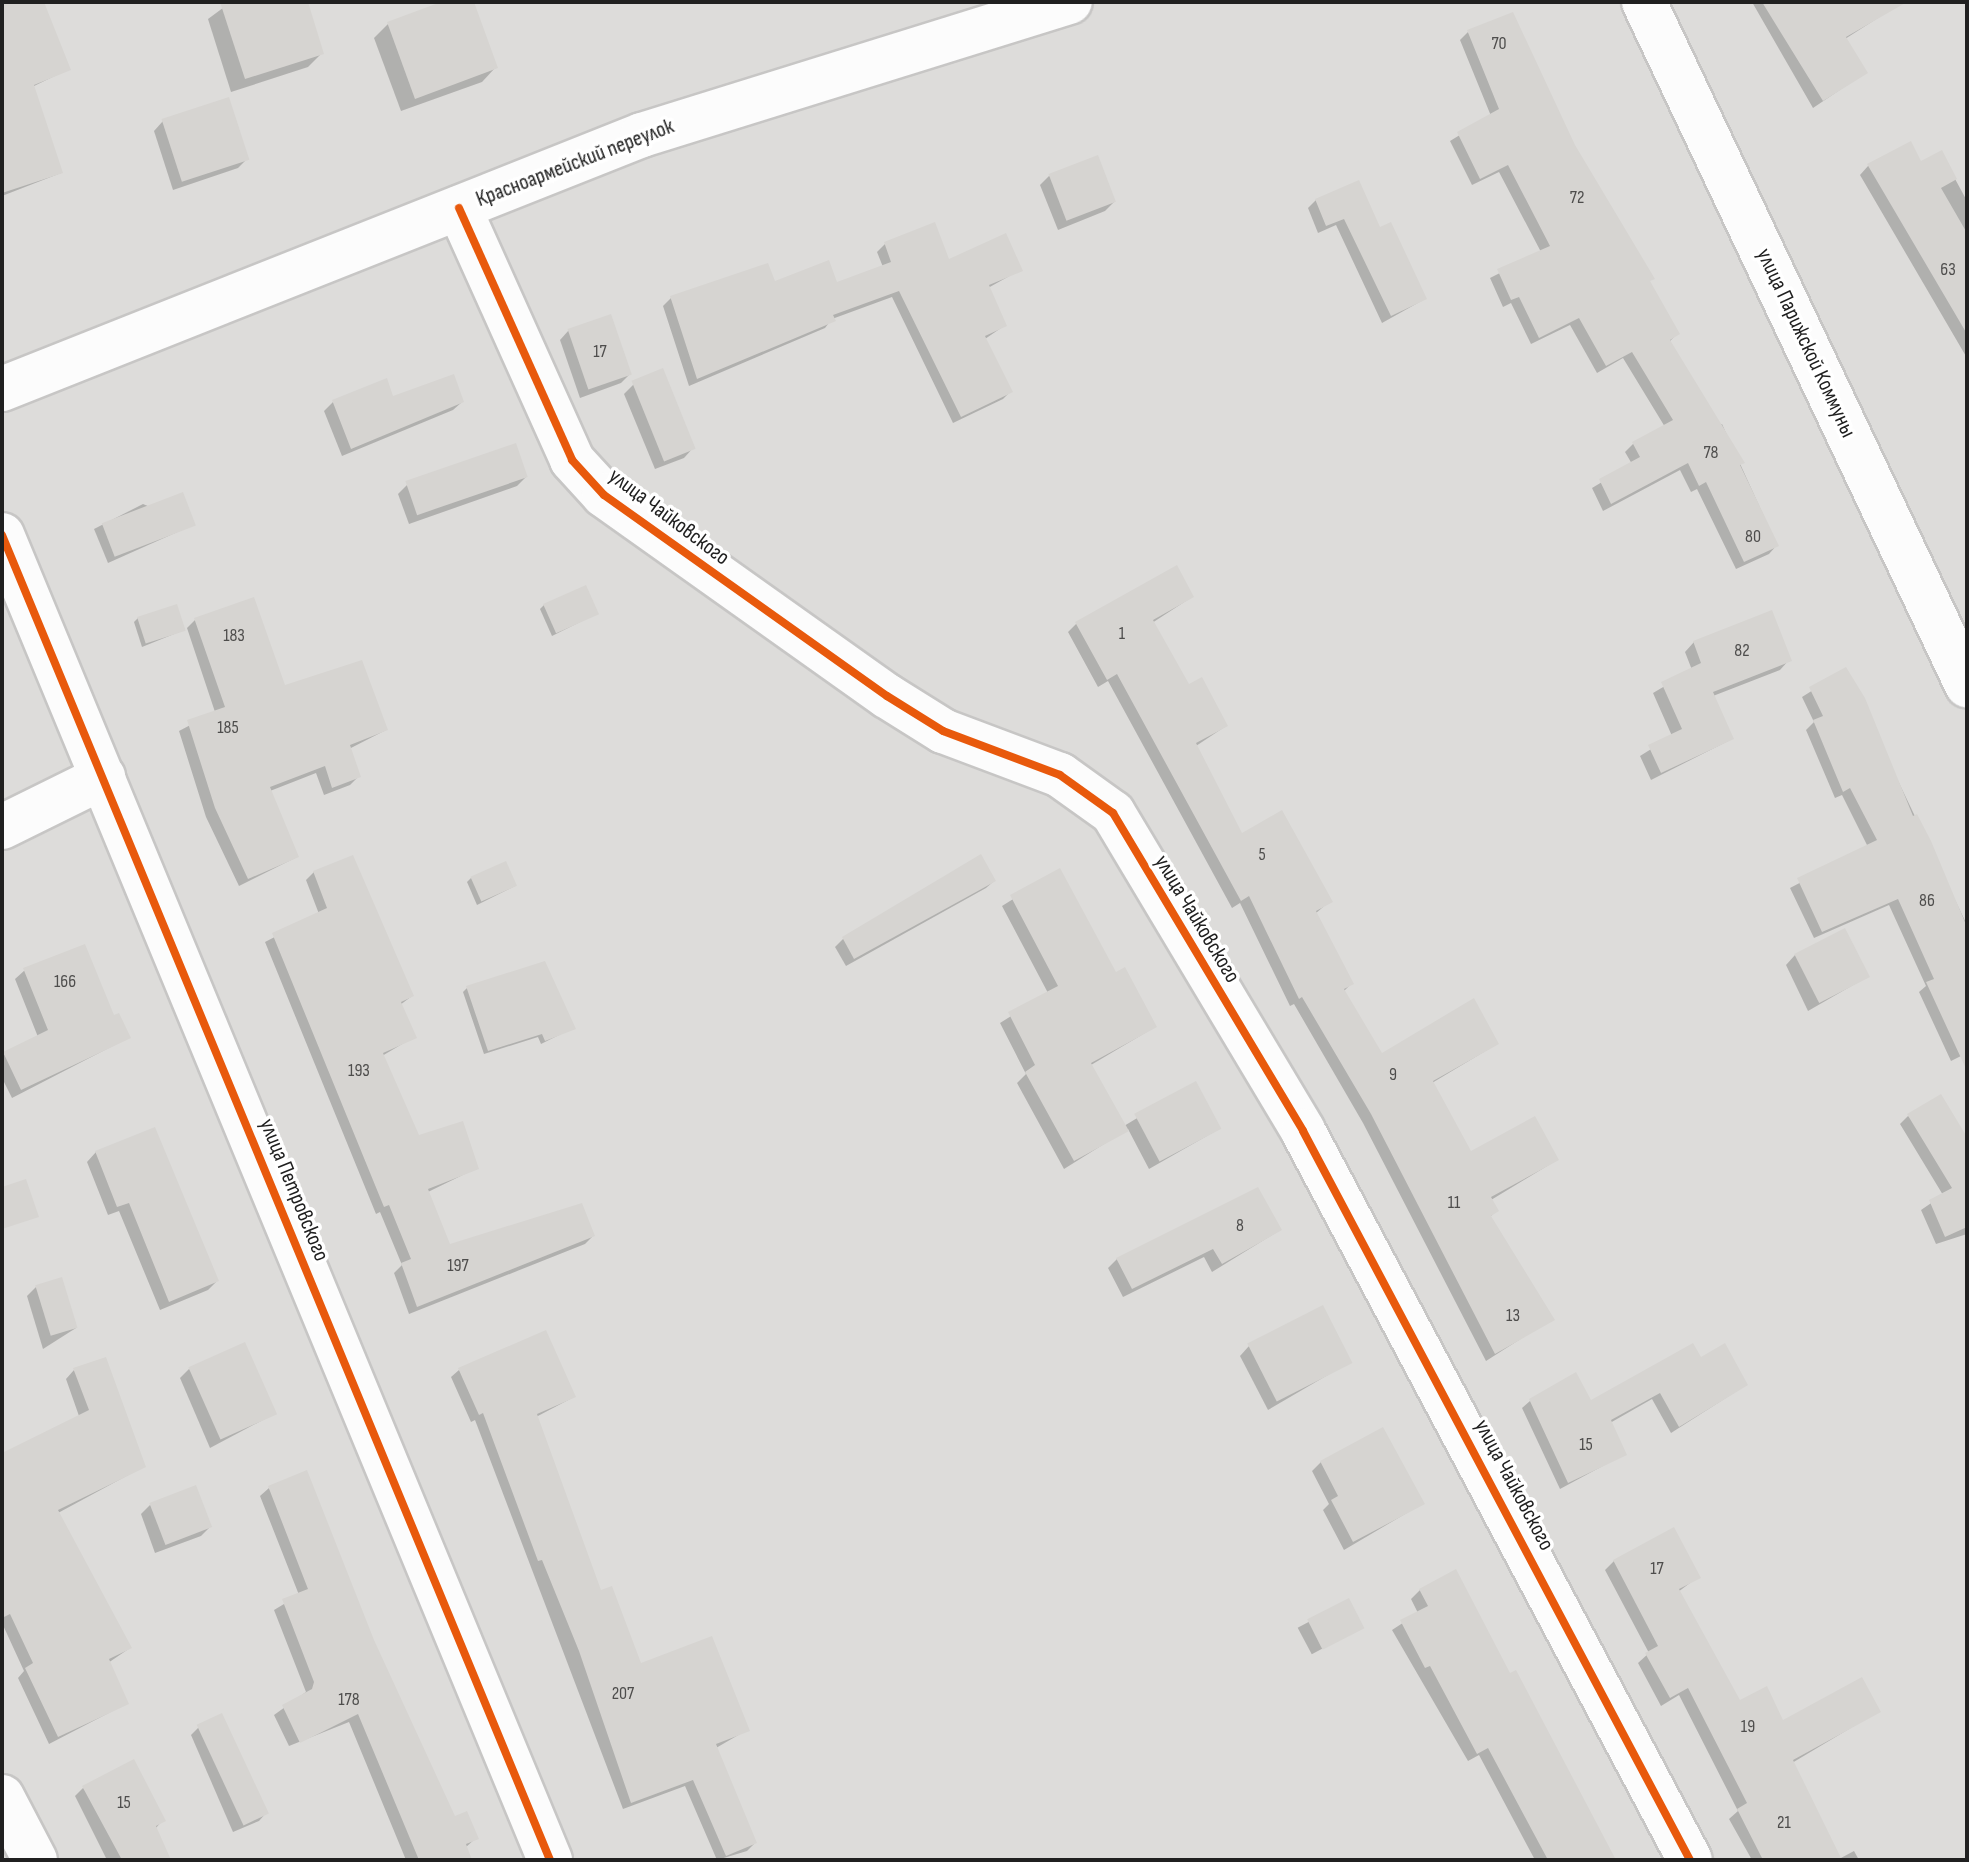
<!DOCTYPE html>
<meta charset="utf-8">
<style>
body{margin:0}
#map{position:relative;width:1969px;height:1862px;overflow:hidden;background:#eeece9;font-family:"Sofia Sans Condensed",sans-serif}
div>[style]{position:absolute}
.residential>*{inset:0;background:#dddcda;transform-origin:0 0}
.shadow>*{inset:0;background:#0003;transform-origin:0 0}
.building>*{inset:0;background:#d6d4d1;transform-origin:0 0}
.roads{filter:drop-shadow(2px 0 #c7c6c5) drop-shadow(-2px 0 #c7c6c5) drop-shadow(0 2px #c7c6c5) drop-shadow(0 -2px #c7c6c5)}
.minor>*{height:44px;margin:-22px;padding:0 22px;transform-origin:22px;border-radius:22px;background:#fcfcfc}
.cycleway>*{height:8px;margin:-4px;padding:0 4px;transform-origin:4px;border-radius:4px;background:#e8590c}
span{translate:-50% -50%;white-space:nowrap;text-align:center;line-height:1.15;-webkit-text-stroke:7px #fff;paint-order:stroke}
.number-label{font-size:18px;color:#4e4d4c}
.number-label span{-webkit-text-stroke-width:0}
.street-label{font-size:22px;color:#202020}
.frame{position:absolute;inset:0;border:4px solid #202020;pointer-events:none}
</style>
<div id="map">
<div class="residential">
<div style="left:2px;top:2px;width:1965px;height:1858px"></div>
</div>
<div class="shadow">
<div style="clip-path:polygon(2px 2px,42px 2px,69px 69px,32px 87px,61px 173px,2px 196px)"></div>
<div style="clip-path:polygon(231px 2px,305px 2px,322px 53px,308px 67px,231px 92px,208px 19px)"></div>
<div style="clip-path:polygon(447px 2px,472px 2px,496px 67px,482px 82px,401px 111px,374px 38px,388px 24px)"></div>
<div style="clip-path:polygon(1752px 2px,1892px 2px,1895px 7px,1845px 39px,1865px 73px,1813px 108px)"></div>
<div style="clip-path:polygon(1468px 32px,1573px 146px,1678px 333px,1669px 342px,1716px 427px,1722px 424px,1777px 545px,1769px 554px,1736px 569px,1697px 489px,1691px 492px,1680px 470px,1603px 511px,1592px 488px,1632px 464px,1625px 452px,1633px 444px,1665px 427px,1623px 358px,1597px 373px,1570px 325px,1531px 344px,1511px 303px,1503px 307px,1490px 278px,1541px 252px,1499px 172px,1472px 185px,1450px 141px,1491px 116px,1460px 40px)"></div>
<div style="clip-path:polygon(163px 121px,247px 159px,238px 168px,173px 190px,154px 131px)"></div>
<div style="clip-path:polygon(1941px 153px,1967px 201px,1967px 358px,1860px 175px,1868px 166px,1920px 163px)"></div>
<div style="clip-path:polygon(1049px 176px,1114px 202px,1105px 211px,1058px 230px,1040px 185px)"></div>
<div style="clip-path:polygon(1316px 200px,1379px 230px,1425px 299px,1382px 323px,1336px 225px,1318px 233px,1308px 208px)"></div>
<div style="clip-path:polygon(885px 244px,948px 262px,1020px 270px,988px 288px,1004px 326px,985px 339px,1011px 391px,1003px 399px,953px 423px,892px 297px,832px 319px,825px 328px,689px 386px,663px 306px,671px 298px,767px 265px,774px 283px,836px 284px,883px 267px,877px 252px)"></div>
<div style="clip-path:polygon(569px 330px,630px 374px,621px 383px,580px 398px,560px 340px)"></div>
<div style="clip-path:polygon(386px 381px,392px 398px,462px 402px,453px 410px,342px 456px,324px 411px,333px 402px)"></div>
<div style="clip-path:polygon(634px 384px,693px 448px,684px 458px,655px 469px,624px 394px)"></div>
<div style="clip-path:polygon(526px 477px,517px 486px,409px 524px,398px 494px,407px 485px)"></div>
<div style="clip-path:polygon(143px 504px,193px 525px,108px 563px,94px 529px)"></div>
<div style="clip-path:polygon(1192px 597px,1152px 623px,1188px 686px,1226px 726px,1196px 746px,1241px 836px,1330px 901px,1315px 914px,1352px 983px,1343px 992px,1381px 1056px,1497px 1044px,1432px 1083px,1471px 1154px,1557px 1160px,1491px 1200px,1497px 1210px,1490px 1217px,1552px 1319px,1486px 1361px,1363px 1123px,1294px 1004px,1290px 1006px,1240px 903px,1232px 908px,1108px 681px,1098px 687px,1068px 632px,1077px 623px)"></div>
<div style="clip-path:polygon(544px 605px,596px 614px,552px 636px,540px 609px)"></div>
<div style="clip-path:polygon(138px 618px,184px 630px,142px 647px,134px 622px)"></div>
<div style="clip-path:polygon(195px 620px,284px 687px,386px 730px,349px 749px,359px 776px,350px 785px,324px 795px,316px 773px,270px 791px,297px 857px,239px 886px,206px 817px,179px 731px,215px 712px,187px 628px)"></div>
<div style="clip-path:polygon(1694px 642px,1789px 660px,1780px 670px,1713px 696px,1732px 739px,1651px 780px,1640px 756px,1672px 736px,1653px 693px,1692px 670px,1685px 652px)"></div>
<div style="clip-path:polygon(1845px 670px,1967px 925px,1967px 1053px,1951px 1061px,1919px 992px,1926px 986px,1889px 905px,1814px 938px,1790px 888px,1868px 847px,1842px 795px,1835px 798px,1806px 730px,1814px 722px,1802px 697px)"></div>
<div style="clip-path:polygon(980px 857px,994px 881px,986px 888px,846px 966px,835px 947px,843px 939px)"></div>
<div style="clip-path:polygon(1059px 870px,1115px 974px,1155px 1027px,1091px 1065px,1124px 1126px,1195px 1083px,1219px 1129px,1149px 1169px,1128px 1129px,1064px 1169px,1017px 1083px,1026px 1074px,1000px 1023px,1048px 993px,1002px 906px)"></div>
<div style="clip-path:polygon(314px 872px,412px 996px,400px 1005px,414px 1037px,382px 1056px,418px 1137px,477px 1168px,428px 1192px,449px 1247px,593px 1236px,585px 1244px,409px 1314px,394px 1273px,402px 1265px,380px 1212px,376px 1214px,265px 942px,319px 914px,306px 880px)"></div>
<div style="clip-path:polygon(471px 878px,515px 886px,477px 905px,467px 882px)"></div>
<div style="clip-path:polygon(1795px 955px,1867px 977px,1808px 1011px,1786px 965px)"></div>
<div style="clip-path:polygon(25px 970px,112px 1018px,128px 1038px,12px 1098px,2px 1078px,2px 1056px,38px 1037px,15px 979px)"></div>
<div style="clip-path:polygon(467px 988px,573px 1028px,541px 1044px,538px 1037px,484px 1054px,463px 992px)"></div>
<div style="clip-path:polygon(1908px 1116px,1967px 1141px,1967px 1234px,1936px 1244px,1921px 1210px,1943px 1195px,1900px 1124px)"></div>
<div style="clip-path:polygon(96px 1152px,217px 1281px,208px 1290px,160px 1310px,119px 1211px,108px 1215px,87px 1162px)"></div>
<div style="clip-path:polygon(1280px 1230px,1212px 1272px,1204px 1257px,1123px 1297px,1108px 1268px,1117px 1259px)"></div>
<div style="clip-path:polygon(36px 1287px,76px 1328px,43px 1349px,27px 1296px)"></div>
<div style="clip-path:polygon(1249px 1346px,1350px 1362px,1268px 1410px,1240px 1356px)"></div>
<div style="clip-path:polygon(1700px 1360px,1746px 1385px,1671px 1433px,1652px 1399px,1610px 1423px,1625px 1454px,1560px 1489px,1522px 1408px,1530px 1401px,1575px 1375px,1590px 1402px)"></div>
<div style="clip-path:polygon(189px 1369px,274px 1414px,210px 1448px,180px 1378px)"></div>
<div style="clip-path:polygon(74px 1370px,143px 1467px,58px 1513px,130px 1648px,108px 1663px,126px 1704px,49px 1744px,18px 1678px,24px 1671px,2px 1623px,2px 1479px,79px 1416px,66px 1379px)"></div>
<div style="clip-path:polygon(459px 1370px,574px 1397px,536px 1417px,600px 1593px,640px 1665px,747px 1730px,716px 1748px,755px 1843px,747px 1851px,717px 1860px,685px 1786px,623px 1809px,475px 1420px,471px 1422px,451px 1377px)"></div>
<div style="clip-path:polygon(1321px 1462px,1422px 1504px,1344px 1550px,1323px 1510px,1329px 1504px,1312px 1471px)"></div>
<div style="clip-path:polygon(269px 1488px,372px 1640px,454px 1819px,476px 1838px,465px 1848px,469px 1860px,406px 1860px,349px 1722px,289px 1746px,274px 1715px,306px 1692px,274px 1610px,299px 1595px,260px 1496px)"></div>
<div style="clip-path:polygon(150px 1505px,210px 1527px,201px 1536px,155px 1553px,141px 1514px)"></div>
<div style="clip-path:polygon(1614px 1561px,1698px 1577px,1678px 1592px,1739px 1702px,1782px 1722px,1879px 1711px,1792px 1763px,1839px 1859px,1854px 1851px,1859px 1860px,1752px 1860px,1729px 1819px,1738px 1811px,1679px 1695px,1661px 1706px,1638px 1663px,1649px 1653px,1605px 1570px)"></div>
<div style="clip-path:polygon(1420px 1590px,1509px 1676px,1614px 1860px,1535px 1860px,1479px 1755px,1468px 1761px,1392px 1630px,1418px 1613px,1411px 1599px)"></div>
<div style="left:1348px;top:1601px;width:30px;height:57px;rotate:62deg"></div>
<div style="clip-path:polygon(199px 1727px,266px 1813px,259px 1821px,233px 1832px,191px 1735px)"></div>
<div style="clip-path:polygon(83px 1788px,163px 1820px,155px 1829px,169px 1860px,107px 1860px,75px 1796px)"></div>
</div>
<div class="building">
<div style="clip-path:polygon(2px 2px,44px 2px,71px 70px,34px 85px,63px 173px,2px 193px)"></div>
<div style="clip-path:polygon(220px 2px,308px 2px,324px 54px,245px 79px)"></div>
<div style="clip-path:polygon(441px 2px,474px 2px,498px 68px,415px 99px,387px 22px)"></div>
<div style="clip-path:polygon(1762px 2px,1907px 2px,1846px 37px,1868px 73px,1823px 101px)"></div>
<div style="clip-path:polygon(1513px 12px,1575px 145px,1655px 279px,1650px 281px,1680px 334px,1670px 340px,1745px 463px,1740px 465px,1779px 546px,1744px 562px,1706px 482px,1699px 486px,1688px 463px,1611px 504px,1599px 479px,1640px 457px,1632px 442px,1673px 420px,1632px 352px,1606px 366px,1579px 318px,1539px 338px,1519px 297px,1511px 300px,1497px 269px,1550px 246px,1508px 165px,1480px 179px,1457px 132px,1499px 109px,1467px 30px)"></div>
<div style="left:229px;top:97px;width:66px;height:71px;rotate:72deg"></div>
<div style="clip-path:polygon(1911px 141px,1921px 161px,1942px 150px,1957px 179px,1941px 188px,1967px 233px,1967px 334px,1867px 164px)"></div>
<div style="left:1098px;top:155px;width:50px;height:53px;rotate:69deg"></div>
<div style="clip-path:polygon(1359px 180px,1380px 227px,1391px 222px,1427px 299px,1391px 316px,1344px 219px,1326px 226px,1315px 199px)"></div>
<div style="clip-path:polygon(935px 222px,949px 259px,1006px 233px,1023px 271px,989px 285px,1007px 326px,985px 336px,1013px 392px,961px 417px,899px 291px,833px 315px,836px 321px,697px 379px,670px 296px,768px 263px,775px 281px,829px 260px,837px 282px,891px 262px,884px 242px)"></div>
<div style="left:611px;top:314px;width:64px;height:46px;rotate:71deg"></div>
<div style="left:663px;top:368px;width:87px;height:34px;rotate:68deg"></div>
<div style="clip-path:polygon(454px 374px,464px 402px,351px 449px,332px 400px,387px 378px,393px 396px)"></div>
<div style="left:516px;top:443px;width:36px;height:117px;rotate:71deg"></div>
<div style="left:183px;top:492px;width:36px;height:87px;rotate:69deg"></div>
<div style="clip-path:polygon(1177px 565px,1194px 597px,1153px 620px,1189px 684px,1202px 677px,1228px 726px,1196px 743px,1242px 833px,1282px 810px,1333px 902px,1316px 911px,1354px 984px,1344px 989px,1382px 1053px,1474px 998px,1499px 1044px,1433px 1081px,1471px 1151px,1535px 1116px,1559px 1160px,1491px 1197px,1499px 1211px,1491px 1216px,1555px 1320px,1495px 1354px,1371px 1114px,1302px 997px,1299px 999px,1249px 896px,1241px 901px,1117px 674px,1107px 680px,1075px 622px)"></div>
<div style="left:586px;top:585px;width:32px;height:47px;rotate:66deg"></div>
<div style="clip-path:polygon(254px 597px,285px 685px,362px 660px,388px 730px,350px 745px,361px 777px,332px 788px,325px 766px,270px 787px,299px 857px,248px 879px,215px 808px,187px 720px,225px 707px,194px 618px)"></div>
<div style="left:177px;top:604px;width:28px;height:42px;rotate:72deg"></div>
<div style="clip-path:polygon(1772px 610px,1792px 661px,1713px 692px,1734px 739px,1661px 773px,1648px 745px,1682px 729px,1661px 682px,1701px 663px,1693px 641px)"></div>
<div style="clip-path:polygon(1846px 667px,1865px 698px,1913px 816px,1917px 814px,1931px 841px,1967px 927px,1967px 1071px,1926px 982px,1934px 979px,1898px 899px,1822px 932px,1797px 878px,1877px 840px,1850px 788px,1843px 792px,1813px 720px,1823px 716px,1809px 687px)"></div>
<div style="clip-path:polygon(981px 854px,996px 881px,854px 959px,842px 937px)"></div>
<div style="clip-path:polygon(353px 855px,414px 996px,401px 1002px,417px 1038px,383px 1053px,419px 1135px,463px 1121px,479px 1169px,428px 1189px,450px 1244px,582px 1203px,595px 1236px,417px 1307px,401px 1263px,411px 1259px,389px 1205px,384px 1207px,272px 933px,327px 908px,313px 871px)"></div>
<div style="left:506px;top:861px;width:27px;height:39px;rotate:66deg"></div>
<div style="clip-path:polygon(1060px 868px,1116px 972px,1125px 967px,1157px 1027px,1091px 1063px,1129px 1131px,1074px 1161px,1025px 1072px,1035px 1065px,1008px 1012px,1058px 986px,1010px 895px)"></div>
<div style="left:1845px;top:928px;width:55px;height:57px;rotate:63deg"></div>
<div style="clip-path:polygon(85px 944px,114px 1015px,119px 1013px,131px 1038px,21px 1090px,3px 1052px,48px 1030px,23px 968px)"></div>
<div style="clip-path:polygon(545px 961px,576px 1029px,545px 1041px,542px 1034px,488px 1051px,466px 986px)"></div>
<div style="left:1196px;top:1081px;width:54px;height:70px;rotate:62deg"></div>
<div style="clip-path:polygon(1941px 1094px,1967px 1137px,1967px 1227px,1945px 1237px,1929px 1200px,1952px 1188px,1907px 1114px)"></div>
<div style="clip-path:polygon(155px 1127px,219px 1281px,169px 1302px,129px 1203px,117px 1207px,95px 1151px)"></div>
<div style="clip-path:polygon(26px 1179px,39px 1217px,2px 1229px,2px 1187px)"></div>
<div style="clip-path:polygon(1258px 1187px,1282px 1230px,1222px 1264px,1213px 1249px,1132px 1289px,1116px 1258px)"></div>
<div style="left:62px;top:1277px;width:53px;height:28px;rotate:73deg"></div>
<div style="left:1323px;top:1305px;width:65px;height:85px;rotate:63deg"></div>
<div style="clip-path:polygon(546px 1330px,576px 1397px,537px 1414px,601px 1590px,612px 1586px,641px 1663px,712px 1636px,750px 1731px,716px 1744px,757px 1843px,726px 1856px,693px 1780px,631px 1803px,579px 1651px,542px 1560px,538px 1561px,483px 1413px,479px 1415px,458px 1368px)"></div>
<div style="left:245px;top:1342px;width:79px;height:62px;rotate:66deg"></div>
<div style="clip-path:polygon(1693px 1343px,1701px 1357px,1725px 1343px,1748px 1385px,1679px 1427px,1660px 1393px,1611px 1420px,1627px 1455px,1568px 1483px,1529px 1399px,1576px 1372px,1591px 1400px)"></div>
<div style="clip-path:polygon(106px 1357px,146px 1467px,58px 1510px,132px 1648px,109px 1659px,129px 1704px,58px 1737px,25px 1668px,33px 1663px,10px 1614px,2px 1618px,2px 1453px,89px 1410px,73px 1368px)"></div>
<div style="clip-path:polygon(1383px 1427px,1425px 1504px,1353px 1542px,1331px 1500px,1338px 1496px,1320px 1461px)"></div>
<div style="clip-path:polygon(307px 1470px,374px 1640px,455px 1816px,467px 1811px,479px 1839px,466px 1844px,472px 1860px,419px 1860px,358px 1714px,300px 1743px,282px 1705px,312px 1689px,314px 1682px,282px 1599px,308px 1589px,268px 1486px)"></div>
<div style="left:196px;top:1485px;width:45px;height:50px;rotate:69deg"></div>
<div style="clip-path:polygon(1674px 1527px,1701px 1578px,1679px 1589px,1740px 1700px,1767px 1686px,1783px 1720px,1862px 1677px,1881px 1712px,1793px 1760px,1842px 1860px,1763px 1860px,1737px 1809px,1747px 1803px,1688px 1688px,1670px 1698px,1645px 1653px,1658px 1646px,1613px 1560px)"></div>
<div style="clip-path:polygon(1456px 1569px,1510px 1673px,1516px 1670px,1616px 1860px,1548px 1860px,1488px 1748px,1477px 1754px,1430px 1666px,1425px 1668px,1400px 1620px,1428px 1606px,1419px 1589px)"></div>
<div style="left:1349px;top:1598px;width:34px;height:47px;rotate:63deg"></div>
<div style="left:222px;top:1713px;width:111px;height:28px;rotate:65deg"></div>
<div style="clip-path:polygon(134px 1759px,166px 1821px,156px 1826px,171px 1860px,122px 1860px,82px 1786px)"></div>
</div>
<div class="roads">
<div class="minor">
<div style="left:1644px;top:2px;width:756px;rotate:64.69deg"></div>
<div style="left:459px;top:208px;width:276px;rotate:65.8deg"></div>
<div style="left:572px;top:460px;width:47px;rotate:47.6deg"></div>
<div style="left:604px;top:495px;width:347px;rotate:35.4deg"></div>
<div style="left:887px;top:696px;width:66px;rotate:32deg"></div>
<div style="left:943px;top:731px;width:125px;rotate:20.6deg"></div>
<div style="left:1060px;top:775px;width:65px;rotate:35.6deg"></div>
<div style="left:1113px;top:813px;width:370px;rotate:59.1deg"></div>
<div style="left:1303px;top:1131px;width:825px;rotate:62.04deg"></div>
<div style="left:2px;top:389px;width:689px;rotate:-21.65deg"></div>
<div style="left:642px;top:135px;width:448px;rotate:-17.3deg"></div>
<div style="left:2px;top:535px;width:1434px;rotate:67.53deg"></div>
<div style="left:2px;top:827px;width:113px;rotate:-26.3deg"></div>
<div style="left:2px;top:1797px;width:71px;rotate:62.4deg"></div>
</div>
</div>
<div class="cycleway">
<div style="left:459px;top:208px;width:276px;rotate:65.8deg"></div>
<div style="left:572px;top:460px;width:47px;rotate:47.6deg"></div>
<div style="left:604px;top:495px;width:347px;rotate:35.4deg"></div>
<div style="left:887px;top:696px;width:66px;rotate:32deg"></div>
<div style="left:943px;top:731px;width:125px;rotate:20.6deg"></div>
<div style="left:1060px;top:775px;width:65px;rotate:35.6deg"></div>
<div style="left:1113px;top:813px;width:370px;rotate:59.1deg"></div>
<div style="left:1303px;top:1131px;width:825px;rotate:62.04deg"></div>
<div style="left:2px;top:535px;width:1434px;rotate:67.53deg"></div>
</div>
<div class="number-label">
<span style="left:1499px;top:44px">70</span>
<span style="left:1577px;top:198px">72</span>
<span style="left:1948px;top:270px">63</span>
<span style="left:600px;top:352px">17</span>
<span style="left:1711px;top:453px">78</span>
<span style="left:1753px;top:537px">80</span>
<span style="left:1122px;top:634px">1</span>
<span style="left:234px;top:636px">183</span>
<span style="left:1742px;top:651px">82</span>
<span style="left:228px;top:728px">185</span>
<span style="left:1262px;top:855px">5</span>
<span style="left:1927px;top:901px">86</span>
<span style="left:65px;top:982px">166</span>
<span style="left:359px;top:1071px">193</span>
<span style="left:1393px;top:1075px">9</span>
<span style="left:1454px;top:1203px">11</span>
<span style="left:1240px;top:1226px">8</span>
<span style="left:458px;top:1266px">197</span>
<span style="left:1513px;top:1316px">13</span>
<span style="left:1586px;top:1445px">15</span>
<span style="left:1657px;top:1569px">17</span>
<span style="left:623px;top:1694px">207</span>
<span style="left:349px;top:1700px">178</span>
<span style="left:1748px;top:1727px">19</span>
<span style="left:124px;top:1803px">15</span>
<span style="left:1784px;top:1823px">21</span>
</div>
<div class="street-label">
<span style="left:575px;top:163px;rotate:-21deg">Красноармейский переулок</span>
<span style="left:1806px;top:343px;rotate:65deg">улица Парижской Коммуны</span>
<span style="left:669px;top:517px;rotate:37deg">улица Чайковского</span>
<span style="left:1197px;top:919px;rotate:59deg">улица Чайковского</span>
<span style="left:294px;top:1190px;rotate:68deg">улица Петровского</span>
<span style="left:1514px;top:1485px;rotate:62deg">улица Чайковского</span>
</div>
<div class="frame"></div>
</div>
